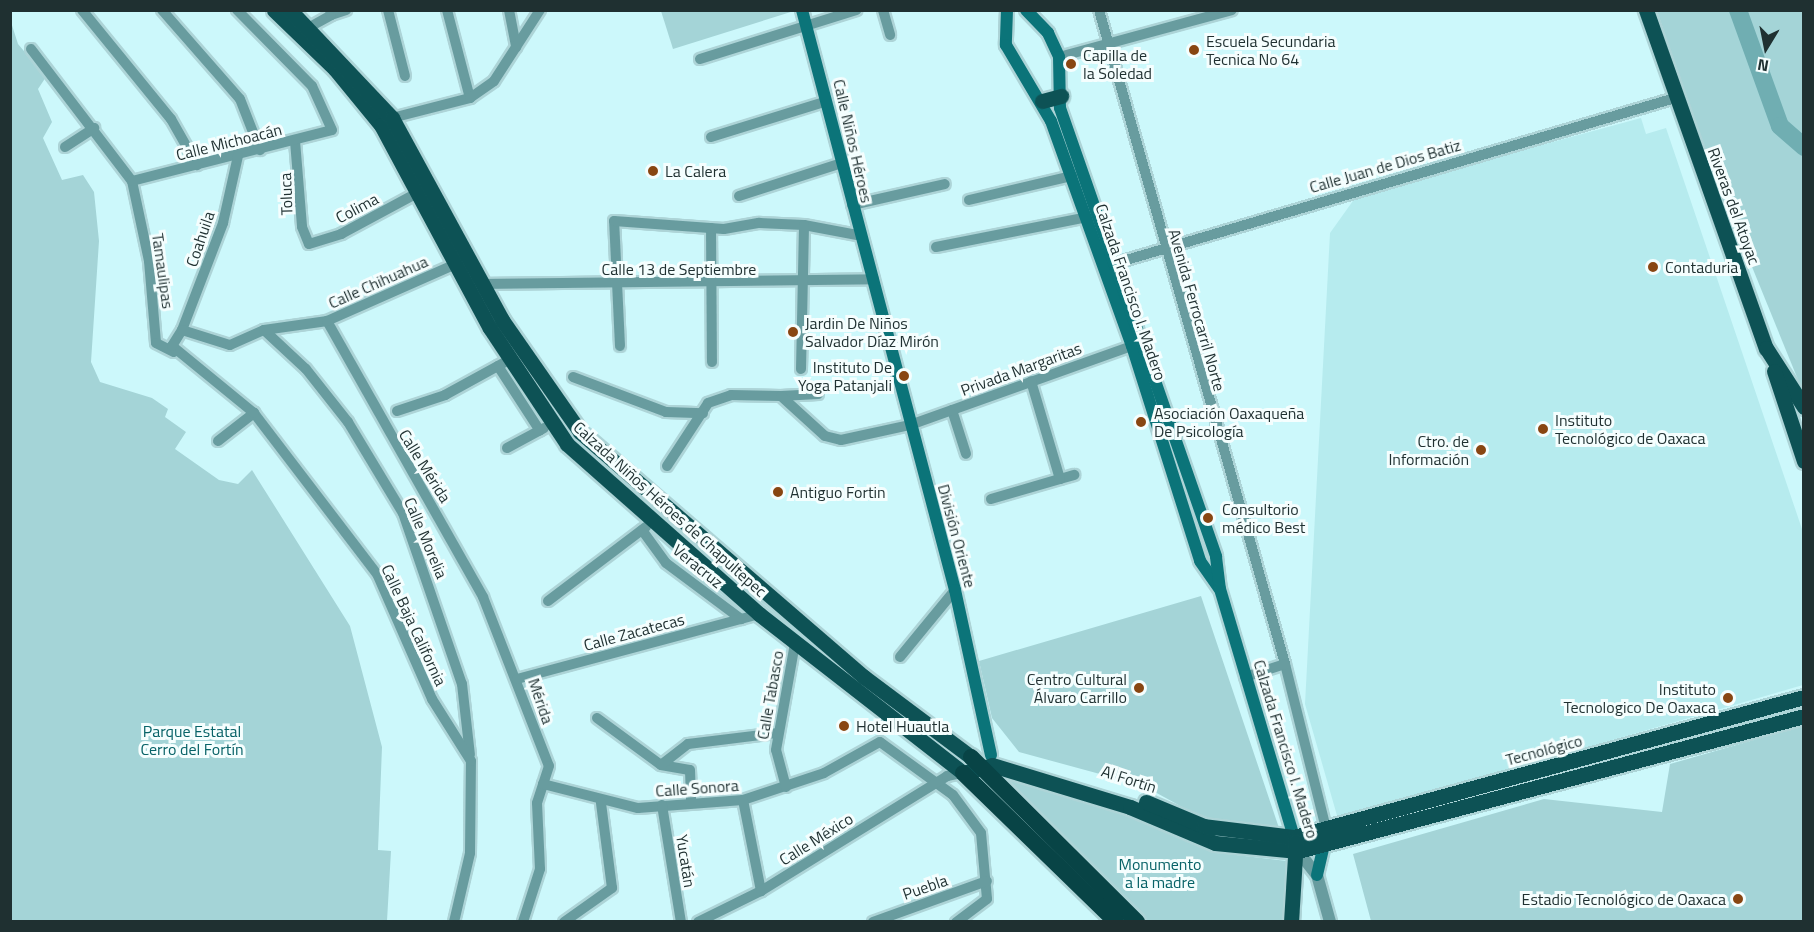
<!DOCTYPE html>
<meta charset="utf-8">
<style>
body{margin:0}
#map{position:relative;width:1814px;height:932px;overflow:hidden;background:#ccf8fb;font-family:"Titillium Web",sans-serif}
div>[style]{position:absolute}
.built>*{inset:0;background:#b6ebee}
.green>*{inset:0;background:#a4d4d7}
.river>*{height:18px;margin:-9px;padding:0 9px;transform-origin:9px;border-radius:9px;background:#70aeb2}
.roads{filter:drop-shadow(2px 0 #add4d7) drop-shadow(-2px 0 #add4d7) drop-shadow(0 2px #add4d7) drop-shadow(0 -2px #add4d7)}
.minor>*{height:10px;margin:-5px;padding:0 5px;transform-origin:5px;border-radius:5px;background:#689c9f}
.tertiary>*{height:12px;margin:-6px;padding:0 6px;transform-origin:6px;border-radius:6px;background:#689c9f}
.secondary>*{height:12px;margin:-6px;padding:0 6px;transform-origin:6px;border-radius:6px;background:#0b7479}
.primary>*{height:15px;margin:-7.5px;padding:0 7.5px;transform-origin:7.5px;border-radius:7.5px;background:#0d5255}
.trunk>*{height:16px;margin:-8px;padding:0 8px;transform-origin:8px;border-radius:8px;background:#084446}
.dots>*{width:16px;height:16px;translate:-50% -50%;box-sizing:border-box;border:3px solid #f5fefe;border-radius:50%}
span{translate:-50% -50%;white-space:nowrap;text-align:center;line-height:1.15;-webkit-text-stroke:6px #f5fefe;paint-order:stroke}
.poi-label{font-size:16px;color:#1f3031}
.left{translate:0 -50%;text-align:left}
.right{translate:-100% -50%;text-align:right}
.street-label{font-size:16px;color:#1f3031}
.park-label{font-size:16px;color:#076267}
.frame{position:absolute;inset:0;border:12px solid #1f3031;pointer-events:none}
.north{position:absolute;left:1736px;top:18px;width:60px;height:60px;-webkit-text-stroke:4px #f5fefe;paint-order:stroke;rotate:190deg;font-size:16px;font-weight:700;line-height:24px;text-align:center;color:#1f3031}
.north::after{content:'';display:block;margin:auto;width:21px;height:27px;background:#1f3031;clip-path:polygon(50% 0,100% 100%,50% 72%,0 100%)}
</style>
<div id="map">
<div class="built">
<div style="clip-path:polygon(1641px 118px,1646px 134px,1666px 128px,1803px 532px,1803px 685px,1338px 819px,1305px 704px,1330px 233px,1355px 198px,1371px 191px)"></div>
</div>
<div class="green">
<div style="clip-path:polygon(794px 11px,673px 49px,661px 11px,661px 10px)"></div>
<div style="clip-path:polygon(1657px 11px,1803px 11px,1803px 392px,1704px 149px)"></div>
<div style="clip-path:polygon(10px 19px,18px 44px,46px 77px,38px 89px,52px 122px,43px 138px,62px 180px,83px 175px,94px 192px,99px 241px,91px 362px,100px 382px,152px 398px,168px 409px,165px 417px,186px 432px,175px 449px,219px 480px,238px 484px,252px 470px,350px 626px,382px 747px,378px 850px,391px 851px,387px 921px,11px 921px)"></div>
<div style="clip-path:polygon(1201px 596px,1280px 831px,1204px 819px,1144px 786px,1019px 752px,992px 718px,979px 661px)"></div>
<div style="clip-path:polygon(1803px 726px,1803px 921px,1371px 921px,1353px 854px,1544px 799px,1662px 812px,1670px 764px)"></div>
<div style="clip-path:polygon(1004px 773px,1130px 809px,1228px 854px,1287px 861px,1284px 921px,1141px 921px,1001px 776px)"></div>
</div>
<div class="river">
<div style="left:1738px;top:10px;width:123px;rotate:70.1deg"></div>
<div style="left:1780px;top:126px;width:32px;rotate:41deg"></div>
</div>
<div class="roads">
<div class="minor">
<div style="left:82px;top:10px;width:141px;rotate:50.8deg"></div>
<div style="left:171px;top:119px;width:53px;rotate:60.5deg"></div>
<div style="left:162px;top:10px;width:118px;rotate:48.8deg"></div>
<div style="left:240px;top:99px;width:55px;rotate:68.6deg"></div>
<div style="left:388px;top:10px;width:68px;rotate:75.6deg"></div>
<div style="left:447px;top:10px;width:91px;rotate:75.4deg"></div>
<div style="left:509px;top:10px;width:38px;rotate:79deg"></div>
<div style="left:883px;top:10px;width:26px;rotate:74deg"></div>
<div style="left:1099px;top:10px;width:680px;rotate:74.12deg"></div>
<div style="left:1285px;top:664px;width:169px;rotate:76deg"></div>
<div style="left:331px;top:15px;width:16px;rotate:-18deg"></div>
<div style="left:308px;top:28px;width:26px;rotate:-29deg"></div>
<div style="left:331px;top:15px;width:5px;rotate:-101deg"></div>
<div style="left:31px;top:49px;width:166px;rotate:52.6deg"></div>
<div style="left:132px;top:181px;width:82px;rotate:78deg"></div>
<div style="left:149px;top:261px;width:82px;rotate:85.1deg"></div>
<div style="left:156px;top:343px;width:20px;rotate:27deg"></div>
<div style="left:1059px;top:57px;width:179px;rotate:-15.2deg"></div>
<div style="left:700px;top:59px;width:164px;rotate:-17.4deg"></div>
<div style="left:392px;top:118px;width:81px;rotate:-14.4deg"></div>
<div style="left:470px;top:98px;width:29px;rotate:-35deg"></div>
<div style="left:494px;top:81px;width:85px;rotate:-57.1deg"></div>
<div style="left:711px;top:137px;width:121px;rotate:-17.2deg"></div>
<div style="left:295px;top:141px;width:86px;rotate:85.3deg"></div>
<div style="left:302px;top:227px;width:18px;rotate:68deg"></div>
<div style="left:309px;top:244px;width:34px;rotate:-17deg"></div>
<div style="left:341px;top:234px;width:86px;rotate:-28.3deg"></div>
<div style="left:65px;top:147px;width:35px;rotate:-33deg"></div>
<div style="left:132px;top:181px;width:206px;rotate:-14.3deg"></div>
<div style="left:332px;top:130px;width:48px;rotate:-114.4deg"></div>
<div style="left:312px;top:86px;width:107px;rotate:-134.6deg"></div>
<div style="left:739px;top:196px;width:108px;rotate:-17.8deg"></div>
<div style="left:969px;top:200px;width:106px;rotate:-13.1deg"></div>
<div style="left:852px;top:205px;width:95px;rotate:-12.7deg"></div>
<div style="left:711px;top:228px;width:134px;rotate:89.6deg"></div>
<div style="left:936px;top:247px;width:154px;rotate:-11.2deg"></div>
<div style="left:1106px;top:266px;width:593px;rotate:-16.45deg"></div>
<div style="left:483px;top:284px;width:391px;rotate:-0.7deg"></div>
<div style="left:327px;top:321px;width:317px;rotate:60.5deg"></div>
<div style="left:483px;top:597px;width:181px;rotate:68.7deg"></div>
<div style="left:549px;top:766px;width:39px;rotate:108deg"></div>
<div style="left:537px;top:803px;width:66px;rotate:87.4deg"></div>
<div style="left:540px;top:869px;width:56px;rotate:107.8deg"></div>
<div style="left:182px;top:330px;width:115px;rotate:-69deg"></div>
<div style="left:223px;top:223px;width:69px;rotate:-77.4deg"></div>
<div style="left:264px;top:330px;width:57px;rotate:42.9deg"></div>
<div style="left:306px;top:369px;width:68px;rotate:51.6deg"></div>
<div style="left:348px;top:422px;width:106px;rotate:58.9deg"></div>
<div style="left:403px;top:513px;width:181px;rotate:71deg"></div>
<div style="left:462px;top:684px;width:71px;rotate:83.6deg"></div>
<div style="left:620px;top:346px;width:125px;rotate:-92.7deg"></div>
<div style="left:614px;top:221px;width:110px;rotate:4.2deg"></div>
<div style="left:724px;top:229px;width:36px;rotate:-10deg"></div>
<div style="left:759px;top:223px;width:45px;rotate:2.5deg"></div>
<div style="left:804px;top:225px;width:54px;rotate:10.7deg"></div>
<div style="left:498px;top:366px;width:77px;rotate:57.1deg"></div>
<div style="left:801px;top:369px;width:144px;rotate:-88.8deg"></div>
<div style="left:573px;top:377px;width:99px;rotate:20.6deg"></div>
<div style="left:666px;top:412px;width:37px;rotate:2deg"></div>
<div style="left:781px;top:396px;width:37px;rotate:-3deg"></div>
<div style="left:952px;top:410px;width:46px;rotate:72.3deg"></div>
<div style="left:397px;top:411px;width:51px;rotate:-18.4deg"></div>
<div style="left:445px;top:395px;width:73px;rotate:-28.7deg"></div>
<div style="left:218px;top:441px;width:46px;rotate:-37.9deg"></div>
<div style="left:507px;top:448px;width:42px;rotate:-28.4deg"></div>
<div style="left:667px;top:466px;width:75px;rotate:-56.9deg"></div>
<div style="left:708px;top:403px;width:24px;rotate:-19deg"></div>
<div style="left:731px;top:395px;width:50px;rotate:1.1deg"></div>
<div style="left:781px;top:396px;width:59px;rotate:42.3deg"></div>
<div style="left:825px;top:436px;width:16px;rotate:14deg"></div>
<div style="left:841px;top:440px;width:71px;rotate:-12.3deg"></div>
<div style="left:910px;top:425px;width:244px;rotate:-19.6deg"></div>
<div style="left:1060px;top:479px;width:15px;rotate:-16deg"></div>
<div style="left:991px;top:499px;width:72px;rotate:-16.2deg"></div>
<div style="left:1060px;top:479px;width:102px;rotate:-106.5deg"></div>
<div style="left:642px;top:530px;width:41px;rotate:54deg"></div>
<div style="left:666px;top:563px;width:94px;rotate:36.7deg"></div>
<div style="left:548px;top:601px;width:123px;rotate:-37.1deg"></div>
<div style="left:900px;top:657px;width:87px;rotate:-50.6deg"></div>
<div style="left:1245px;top:677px;width:42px;rotate:-18deg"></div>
<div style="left:517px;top:679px;width:251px;rotate:-15deg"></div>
<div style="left:597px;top:718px;width:79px;rotate:36.3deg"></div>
<div style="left:661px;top:765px;width:29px;rotate:10deg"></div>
<div style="left:690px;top:770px;width:33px;rotate:88deg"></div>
<div style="left:661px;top:765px;width:34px;rotate:-38deg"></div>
<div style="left:688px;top:744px;width:91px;rotate:-7deg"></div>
<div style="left:543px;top:784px;width:98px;rotate:14.2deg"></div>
<div style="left:638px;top:808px;width:105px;rotate:-4.4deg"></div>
<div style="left:743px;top:800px;width:85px;rotate:-18.4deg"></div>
<div style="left:824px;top:773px;width:64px;rotate:-29deg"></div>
<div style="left:880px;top:742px;width:90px;rotate:36deg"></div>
<div style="left:953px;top:795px;width:47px;rotate:53.6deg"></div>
<div style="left:981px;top:833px;width:66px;rotate:84.8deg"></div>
<div style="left:987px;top:899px;width:39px;rotate:143deg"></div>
<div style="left:786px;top:787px;width:38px;rotate:-105deg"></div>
<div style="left:776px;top:750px;width:109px;rotate:-79.9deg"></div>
<div style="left:743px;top:800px;width:93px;rotate:78.8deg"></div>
<div style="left:662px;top:805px;width:119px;rotate:80.8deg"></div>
<div style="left:454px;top:922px;width:71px;rotate:-76.9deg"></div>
<div style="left:470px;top:853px;width:92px;rotate:-89.4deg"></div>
<div style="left:471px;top:761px;width:73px;rotate:-122.2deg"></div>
<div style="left:432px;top:699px;width:137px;rotate:-113.7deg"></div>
<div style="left:377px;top:574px;width:203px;rotate:-127.4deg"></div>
<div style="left:254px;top:413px;width:106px;rotate:-140.7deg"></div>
<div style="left:172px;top:346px;width:19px;rotate:-58deg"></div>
<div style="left:182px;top:330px;width:50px;rotate:17.4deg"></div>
<div style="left:230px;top:345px;width:37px;rotate:-24deg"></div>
<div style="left:264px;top:330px;width:64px;rotate:-8.1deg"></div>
<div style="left:327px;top:321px;width:143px;rotate:-23.9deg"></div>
<div style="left:564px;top:922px;width:59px;rotate:-35.3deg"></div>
<div style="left:612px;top:888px;width:86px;rotate:-97.4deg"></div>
<div style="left:698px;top:922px;width:70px;rotate:-26.2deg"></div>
<div style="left:761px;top:891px;width:219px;rotate:-31.7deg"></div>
<div style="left:947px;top:776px;width:16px;rotate:-11deg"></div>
<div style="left:873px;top:922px;width:121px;rotate:-19.8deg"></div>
</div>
<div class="tertiary">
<div style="left:1298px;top:851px;width:31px;rotate:52deg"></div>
<div style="left:1317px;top:875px;width:49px;rotate:74.5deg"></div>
</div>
<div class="secondary">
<div style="left:802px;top:10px;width:600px;rotate:75.22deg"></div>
<div style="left:955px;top:590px;width:169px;rotate:77.7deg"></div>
<div style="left:1007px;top:10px;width:35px;rotate:92deg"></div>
<div style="left:1006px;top:45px;width:88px;rotate:59.4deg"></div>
<div style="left:1051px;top:121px;width:239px;rotate:70.2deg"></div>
<div style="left:1132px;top:346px;width:225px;rotate:72.4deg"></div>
<div style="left:1200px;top:561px;width:33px;rotate:55deg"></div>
<div style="left:1026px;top:10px;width:32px;rotate:46deg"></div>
<div style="left:1048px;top:33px;width:26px;rotate:65deg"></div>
<div style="left:1059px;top:57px;width:51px;rotate:88.9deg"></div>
<div style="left:1060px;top:108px;width:475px;rotate:70.8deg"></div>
<div style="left:1216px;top:557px;width:32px;rotate:83deg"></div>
<div style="left:1220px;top:589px;width:259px;rotate:73.4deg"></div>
<div style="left:1317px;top:875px;width:32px;rotate:-77deg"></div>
</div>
<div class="primary">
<div style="left:274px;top:10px;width:85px;rotate:44deg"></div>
<div style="left:335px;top:69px;width:72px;rotate:50.6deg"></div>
<div style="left:381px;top:125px;width:230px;rotate:61.8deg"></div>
<div style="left:490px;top:328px;width:139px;rotate:56.4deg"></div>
<div style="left:567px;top:444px;width:256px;rotate:41.5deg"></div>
<div style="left:759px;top:614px;width:259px;rotate:37.9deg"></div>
<div style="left:963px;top:773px;width:30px;rotate:-15deg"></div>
<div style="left:992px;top:765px;width:144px;rotate:16.9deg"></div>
<div style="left:1130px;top:807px;width:92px;rotate:23deg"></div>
<div style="left:1215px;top:843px;width:83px;rotate:5.5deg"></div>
<div style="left:1298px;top:851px;width:524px;rotate:-14.94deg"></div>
<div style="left:290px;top:10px;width:149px;rotate:46.6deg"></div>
<div style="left:392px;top:118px;width:230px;rotate:61.4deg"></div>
<div style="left:502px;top:320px;width:136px;rotate:55.1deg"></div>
<div style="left:580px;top:432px;width:375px;rotate:40.8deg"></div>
<div style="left:864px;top:677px;width:134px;rotate:36.8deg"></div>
<div style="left:1646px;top:10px;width:359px;rotate:70.5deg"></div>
<div style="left:1766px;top:348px;width:70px;rotate:57.2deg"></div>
<div style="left:1042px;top:101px;width:20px;rotate:-15deg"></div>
<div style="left:1774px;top:371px;width:95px;rotate:71.6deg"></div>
<div style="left:1146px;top:802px;width:63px;rotate:22.5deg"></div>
<div style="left:1204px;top:826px;width:91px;rotate:7deg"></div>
<div style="left:1294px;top:837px;width:529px;rotate:-15.35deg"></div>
<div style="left:1291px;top:922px;width:81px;rotate:-86.5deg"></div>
</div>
<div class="trunk">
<div style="left:971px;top:757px;width:234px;rotate:44.8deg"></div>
<div style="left:963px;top:773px;width:214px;rotate:44.2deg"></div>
</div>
</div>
<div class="dots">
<div style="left:1194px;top:50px;background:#884612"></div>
<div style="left:1071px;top:64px;background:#884612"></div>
<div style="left:653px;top:171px;background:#884612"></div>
<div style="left:1653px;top:267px;background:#884612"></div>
<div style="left:793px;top:332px;background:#884612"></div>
<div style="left:904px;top:376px;background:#884612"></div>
<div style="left:1141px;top:422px;background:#884612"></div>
<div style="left:1543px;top:429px;background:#884612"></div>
<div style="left:1481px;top:450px;background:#884612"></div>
<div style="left:778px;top:492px;background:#884612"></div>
<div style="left:1208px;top:518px;background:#884612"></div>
<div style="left:1139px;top:688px;background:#884612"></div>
<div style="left:1728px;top:698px;background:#884612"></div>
<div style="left:844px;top:726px;background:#884612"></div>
<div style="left:1738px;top:899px;background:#884612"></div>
</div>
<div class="poi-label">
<span class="left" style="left:1206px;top:50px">Escuela Secundaria<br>Tecnica No 64</span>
<span class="left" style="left:1083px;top:64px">Capilla de<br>la Soledad</span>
<span class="left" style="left:665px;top:171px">La Calera</span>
<span class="left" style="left:1665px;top:267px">Contaduria</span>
<span class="left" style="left:805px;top:332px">Jardin De Niños<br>Salvador Díaz Mirón</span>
<span class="right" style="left:892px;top:376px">Instituto De<br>Yoga Patanjali</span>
<span class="left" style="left:1154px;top:422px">Asociación Oaxaqueña<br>De Psicología</span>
<span class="left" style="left:1555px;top:429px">Instituto<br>Tecnológico de Oaxaca</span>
<span class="right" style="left:1469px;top:450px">Ctro. de<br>Información</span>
<span class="left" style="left:790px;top:492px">Antiguo Fortin</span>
<span class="left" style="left:1222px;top:518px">Consultorio<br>médico Best</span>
<span class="right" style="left:1127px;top:688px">Centro Cultural<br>Álvaro Carrillo</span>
<span class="right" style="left:1716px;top:698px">Instituto<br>Tecnologico De Oaxaca</span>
<span class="left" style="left:856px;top:726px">Hotel Huautla</span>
<span class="right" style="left:1726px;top:899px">Estadio Tecnológico de Oaxaca</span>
</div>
<div class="street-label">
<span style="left:853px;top:141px;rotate:77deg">Calle Niños Héroes</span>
<span style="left:229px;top:142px;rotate:-14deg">Calle Michoacán</span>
<span style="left:1385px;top:166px;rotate:-16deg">Calle Juan de Dios Batiz</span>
<span style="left:286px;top:194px;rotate:-92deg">Toluca</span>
<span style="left:1734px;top:206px;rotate:70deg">Riveras del Atoyac</span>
<span style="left:357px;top:208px;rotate:-28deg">Colima</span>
<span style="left:200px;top:239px;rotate:-71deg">Coahuila</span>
<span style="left:679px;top:269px">Calle 13 de Septiembre</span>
<span style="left:163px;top:271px;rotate:82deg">Tamaulipas</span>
<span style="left:378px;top:282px;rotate:-24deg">Calle Chihuahua</span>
<span style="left:1131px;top:292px;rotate:71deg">Calzada Francisco I. Madero</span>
<span style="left:1197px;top:310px;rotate:74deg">Avenida Ferrocarril Norte</span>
<span style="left:1021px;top:369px;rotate:-20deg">Privada Margaritas</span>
<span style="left:425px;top:466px;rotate:58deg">Calle Mérida</span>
<span style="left:670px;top:509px;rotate:42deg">Calzada Niños Héroes de Chapultepec</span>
<span style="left:957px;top:536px;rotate:75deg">División Oriente</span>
<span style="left:426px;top:538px;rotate:67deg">Calle Morelia</span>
<span style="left:698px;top:566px;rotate:39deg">Veracruz</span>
<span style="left:414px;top:625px;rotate:65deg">Calle Baja California</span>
<span style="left:634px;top:632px;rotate:-15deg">Calle Zacatecas</span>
<span style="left:770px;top:695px;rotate:-80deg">Calle Tabasco</span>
<span style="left:541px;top:701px;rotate:71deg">Mérida</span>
<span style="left:1286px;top:749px;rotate:73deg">Calzada Francisco I. Madero</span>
<span style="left:1544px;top:750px;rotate:-15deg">Tecnológico</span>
<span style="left:1129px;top:779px;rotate:18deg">Al Fortín</span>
<span style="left:697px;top:788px;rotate:-4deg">Calle Sonora</span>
<span style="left:816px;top:839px;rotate:-32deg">Calle México</span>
<span style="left:686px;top:861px;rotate:81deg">Yucatán</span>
<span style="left:925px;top:887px;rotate:-19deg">Puebla</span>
</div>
<div class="park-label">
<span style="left:192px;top:740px">Parque Estatal<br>Cerro del Fortín</span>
<span style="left:1160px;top:873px">Monumento<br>a la madre</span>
</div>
<div class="frame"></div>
<div class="north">N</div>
</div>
